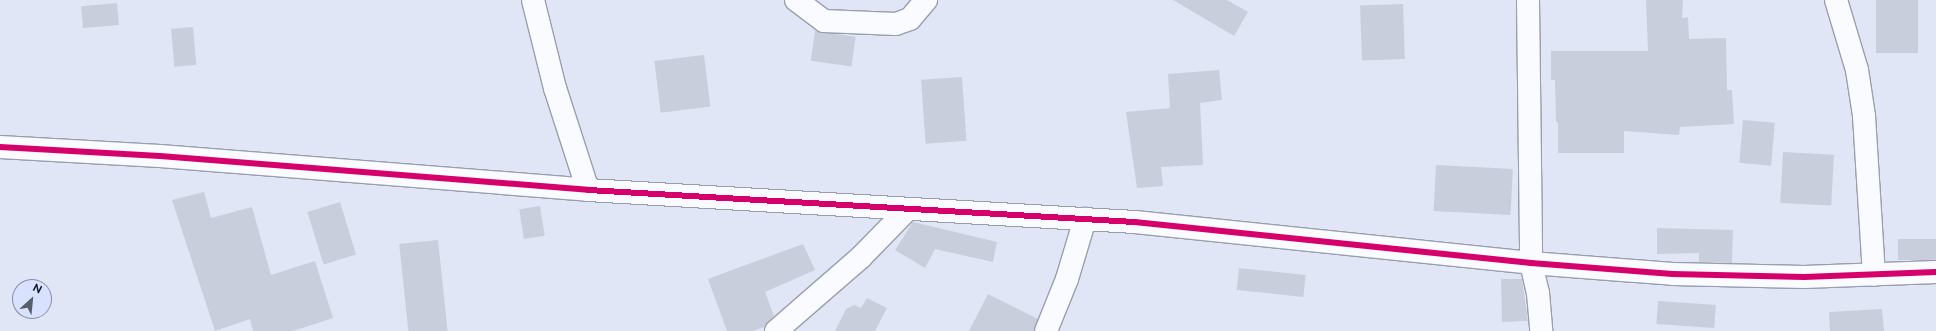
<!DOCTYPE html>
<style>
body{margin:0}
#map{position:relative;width:1936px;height:331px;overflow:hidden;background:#e0e6f6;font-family:Raleway,sans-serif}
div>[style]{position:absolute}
.building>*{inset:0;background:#c9cedc;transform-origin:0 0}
.roads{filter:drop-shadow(1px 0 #9a9eac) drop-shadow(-1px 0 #9a9eac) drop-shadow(0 1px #9a9eac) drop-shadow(0 -1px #9a9eac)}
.minor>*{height:22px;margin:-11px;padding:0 11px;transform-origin:11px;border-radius:11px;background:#fafbfe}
.cycleway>*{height:6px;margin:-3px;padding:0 3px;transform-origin:3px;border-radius:3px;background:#d6006c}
span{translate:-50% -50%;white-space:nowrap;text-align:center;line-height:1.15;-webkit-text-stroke:3px #d8e2fe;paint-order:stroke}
.north{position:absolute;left:12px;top:279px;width:40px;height:40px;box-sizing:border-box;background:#d8e2fe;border:1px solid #888fa5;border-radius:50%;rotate:27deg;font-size:11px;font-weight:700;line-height:16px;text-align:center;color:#0f131f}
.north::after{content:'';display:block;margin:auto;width:14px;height:18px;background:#585d6a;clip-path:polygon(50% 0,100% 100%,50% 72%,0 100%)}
</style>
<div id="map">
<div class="building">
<div style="clip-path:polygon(1173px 0,1227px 0,1248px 12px,1234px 36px)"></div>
<div style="clip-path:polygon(1646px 0,1683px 0,1682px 18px,1688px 17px,1689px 39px,1726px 38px,1727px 90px,1732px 90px,1734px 124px,1680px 127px,1679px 135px,1624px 131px,1624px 153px,1558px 153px,1558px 122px,1556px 122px,1555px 80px,1551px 80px,1551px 51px,1648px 51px)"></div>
<div style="left:1876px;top:0;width:42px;height:53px"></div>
<div style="left:117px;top:3px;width:22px;height:36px;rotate:85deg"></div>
<div style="left:1403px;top:4px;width:55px;height:43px;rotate:88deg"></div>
<div style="left:193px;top:27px;width:38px;height:22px;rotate:85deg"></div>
<div style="left:815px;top:31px;width:41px;height:30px;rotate:8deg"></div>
<div style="left:704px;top:55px;width:52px;height:50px;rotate:83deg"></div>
<div style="clip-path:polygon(1219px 70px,1222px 100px,1200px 103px,1203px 165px,1161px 167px,1163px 186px,1137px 188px,1126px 112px,1170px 108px,1168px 74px)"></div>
<div style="left:962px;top:77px;width:64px;height:41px;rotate:86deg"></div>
<div style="left:1743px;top:120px;width:32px;height:43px;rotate:5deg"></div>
<div style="left:1783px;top:152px;width:51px;height:51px;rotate:3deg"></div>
<div style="left:1436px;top:165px;width:77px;height:46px;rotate:3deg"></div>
<div style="clip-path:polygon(204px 192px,211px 218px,252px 207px,271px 275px,315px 261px,333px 318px,293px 331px,253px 331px,250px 319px,215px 331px,172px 200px)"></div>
<div style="left:340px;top:202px;width:55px;height:34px;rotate:73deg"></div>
<div style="left:540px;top:206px;width:30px;height:21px;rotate:81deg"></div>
<div style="clip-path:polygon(913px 222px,997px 242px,993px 262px,935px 249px,925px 268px,895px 250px)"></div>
<div style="clip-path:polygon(1657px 228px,1733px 230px,1732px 263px,1699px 262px,1699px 253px,1657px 254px)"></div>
<div style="left:1936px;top:239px;width:21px;height:38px;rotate:90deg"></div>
<div style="left:438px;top:240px;width:92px;height:39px;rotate:84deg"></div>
<div style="clip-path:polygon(803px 244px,815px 270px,765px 292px,774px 316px,764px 327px,753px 331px,727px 331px,708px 279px)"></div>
<div style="left:1239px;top:268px;width:67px;height:22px;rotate:6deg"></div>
<div style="clip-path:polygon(1501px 279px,1522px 279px,1528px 321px,1502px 322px)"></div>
<div style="clip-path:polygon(988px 294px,1038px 319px,1034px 331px,969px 331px)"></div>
<div style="clip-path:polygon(867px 298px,887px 308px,875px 331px,835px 331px,846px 309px,854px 305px,861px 308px)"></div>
<div style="left:1658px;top:301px;width:58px;height:23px;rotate:4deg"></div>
<div style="clip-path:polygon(1882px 309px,1884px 331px,1830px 331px,1829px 312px)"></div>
</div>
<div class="roads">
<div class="minor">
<div style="left:533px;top:0;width:91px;rotate:76deg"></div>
<div style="left:555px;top:88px;width:107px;rotate:72.1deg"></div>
<div style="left:796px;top:0;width:35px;rotate:37deg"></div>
<div style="left:824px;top:21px;width:72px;rotate:2.4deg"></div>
<div style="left:896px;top:24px;width:15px;rotate:-20deg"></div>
<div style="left:910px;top:19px;width:25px;rotate:-50deg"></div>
<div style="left:1528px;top:0;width:263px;rotate:89.3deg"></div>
<div style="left:1531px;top:263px;width:31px;rotate:77deg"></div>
<div style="left:1538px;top:293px;width:38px;rotate:85deg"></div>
<div style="left:1836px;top:0;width:73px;rotate:73.3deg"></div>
<div style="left:1857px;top:70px;width:47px;rotate:81.3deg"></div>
<div style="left:1864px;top:116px;width:159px;rotate:86.4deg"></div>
<div style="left:0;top:147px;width:160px;rotate:3.2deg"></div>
<div style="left:160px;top:156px;width:429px;rotate:4.5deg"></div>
<div style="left:588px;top:190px;width:548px;rotate:3.35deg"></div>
<div style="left:1135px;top:222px;width:398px;rotate:5.9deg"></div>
<div style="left:1531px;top:263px;width:142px;rotate:4.4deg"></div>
<div style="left:1673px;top:274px;width:131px;rotate:1.3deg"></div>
<div style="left:1804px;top:277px;width:132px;rotate:-2.2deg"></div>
<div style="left:776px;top:331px;width:113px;rotate:-41deg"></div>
<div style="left:861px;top:257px;width:67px;rotate:-45.6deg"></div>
<div style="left:1046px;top:331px;width:56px;rotate:-68deg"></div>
<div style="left:1067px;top:279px;width:63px;rotate:-73.3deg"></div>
</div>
</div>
<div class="cycleway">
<div style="left:0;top:147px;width:160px;rotate:3.2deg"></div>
<div style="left:160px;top:156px;width:429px;rotate:4.5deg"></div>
<div style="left:588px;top:190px;width:548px;rotate:3.35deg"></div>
<div style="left:1135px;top:222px;width:398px;rotate:5.9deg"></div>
<div style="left:1531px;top:263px;width:142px;rotate:4.4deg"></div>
<div style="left:1673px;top:274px;width:131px;rotate:1.3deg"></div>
<div style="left:1804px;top:277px;width:132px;rotate:-2.2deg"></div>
</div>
<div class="north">N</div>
</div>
